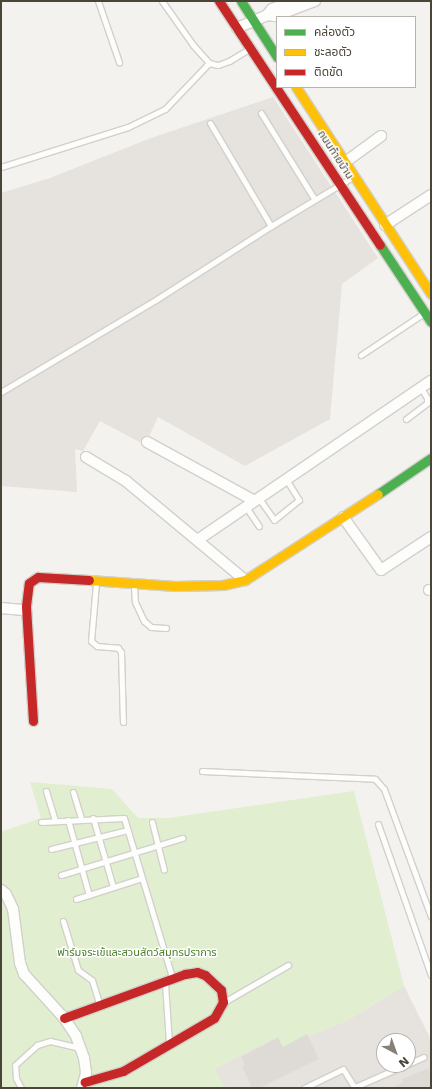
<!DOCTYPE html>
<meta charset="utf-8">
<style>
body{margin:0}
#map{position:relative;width:432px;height:1089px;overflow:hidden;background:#f4f2ee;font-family:"DejaVu Sans","Noto Sans Thai",sans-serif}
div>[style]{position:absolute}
.industrial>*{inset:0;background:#e6e2de}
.green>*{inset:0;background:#e1eecf}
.building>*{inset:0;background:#dedbd6}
.roads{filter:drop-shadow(1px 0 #d2d0cb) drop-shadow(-1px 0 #d2d0cb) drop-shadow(0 1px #d2d0cb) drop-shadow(0 -1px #d2d0cb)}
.lane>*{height:5px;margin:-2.5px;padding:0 2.5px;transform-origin:2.5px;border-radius:2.5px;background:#fdfdfc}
.street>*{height:10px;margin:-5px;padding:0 5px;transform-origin:5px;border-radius:5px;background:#fdfdfc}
.fast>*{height:9px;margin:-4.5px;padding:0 4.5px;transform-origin:4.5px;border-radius:4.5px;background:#4caf50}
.slow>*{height:9px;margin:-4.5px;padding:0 4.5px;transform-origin:4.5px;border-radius:4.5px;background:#ffc107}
.jam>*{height:9px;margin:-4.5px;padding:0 4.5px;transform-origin:4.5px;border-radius:4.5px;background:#c62828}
span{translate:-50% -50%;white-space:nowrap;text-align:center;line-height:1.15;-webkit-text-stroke:3px #fff;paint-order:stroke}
.street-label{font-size:11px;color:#4b4439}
.park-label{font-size:11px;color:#4a7f2a}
.frame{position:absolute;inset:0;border:2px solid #4b4439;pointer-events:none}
.legend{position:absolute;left:276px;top:16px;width:140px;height:72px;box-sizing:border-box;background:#fff;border:1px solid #b7b4b0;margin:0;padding:5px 7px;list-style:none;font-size:12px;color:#4b4439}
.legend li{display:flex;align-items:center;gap:8px;height:20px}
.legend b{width:20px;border:1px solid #b7b4b0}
.north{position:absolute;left:376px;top:1033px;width:40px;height:40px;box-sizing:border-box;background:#fff;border:1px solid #b7b4b0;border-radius:50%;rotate:139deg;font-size:11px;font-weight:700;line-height:16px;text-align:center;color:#4b4439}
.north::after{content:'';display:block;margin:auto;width:14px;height:18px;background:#868178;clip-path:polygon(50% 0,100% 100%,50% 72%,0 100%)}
</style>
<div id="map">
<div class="industrial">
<div style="clip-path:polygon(273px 97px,378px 258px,342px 284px,330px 419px,245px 466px,158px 417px,145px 445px,100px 421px,83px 451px,75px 449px,77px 492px,1px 486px,1px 193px,50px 178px,151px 138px)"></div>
<div style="clip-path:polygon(evenodd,404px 986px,431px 1040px,431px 1088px,225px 1088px,214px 1069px,278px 1036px,345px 1022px,404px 986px,384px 1041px,408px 1041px,408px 1065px,384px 1065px,384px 1041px)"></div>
</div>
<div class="green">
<div style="clip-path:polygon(30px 782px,112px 789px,138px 818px,168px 818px,354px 791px,404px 986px,345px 1022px,283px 1047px,278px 1036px,215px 1069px,225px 1088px,1px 1088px,1px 832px,41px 818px)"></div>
</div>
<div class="building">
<div style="clip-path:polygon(307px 1034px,319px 1059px,259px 1088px,252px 1088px,242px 1066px,245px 1065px,241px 1057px,278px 1038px,283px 1047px)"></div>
<div style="clip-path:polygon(429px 1068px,431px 1088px,391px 1088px,404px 1082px,402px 1079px)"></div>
</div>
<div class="roads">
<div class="lane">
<div style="left:98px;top:1px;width:65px;rotate:71deg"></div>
<div style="left:162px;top:1px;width:54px;rotate:54.8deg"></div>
<div style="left:193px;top:45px;width:24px;rotate:48deg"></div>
<div style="left:209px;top:63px;width:9px;rotate:13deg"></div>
<div style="left:218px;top:65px;width:12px;rotate:-20deg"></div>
<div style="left:229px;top:61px;width:23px;rotate:-31deg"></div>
<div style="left:261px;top:113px;width:102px;rotate:58.2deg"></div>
<div style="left:210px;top:123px;width:120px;rotate:59.4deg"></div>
<div style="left:271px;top:226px;width:96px;rotate:-30.9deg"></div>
<div style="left:1px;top:167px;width:133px;rotate:-17.5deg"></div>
<div style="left:128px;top:127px;width:41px;rotate:-25.9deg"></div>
<div style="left:165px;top:109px;width:64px;rotate:-46.3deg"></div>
<div style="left:361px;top:355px;width:76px;rotate:-33.7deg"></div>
<div style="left:1px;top:392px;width:182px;rotate:-30.8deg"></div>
<div style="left:157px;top:299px;width:135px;rotate:-32.6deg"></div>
<div style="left:406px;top:419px;width:26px;rotate:-37deg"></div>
<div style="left:427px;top:403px;width:5px;rotate:-90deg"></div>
<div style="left:427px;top:398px;width:12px;rotate:-121deg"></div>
<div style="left:258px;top:497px;width:28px;rotate:55deg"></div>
<div style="left:274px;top:520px;width:32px;rotate:-39deg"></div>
<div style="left:299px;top:500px;width:25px;rotate:-122deg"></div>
<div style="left:246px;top:507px;width:23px;rotate:56deg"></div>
<div style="left:96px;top:583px;width:58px;rotate:94.9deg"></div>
<div style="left:91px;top:641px;width:8px;rotate:40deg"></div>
<div style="left:97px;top:646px;width:21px;rotate:5deg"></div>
<div style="left:118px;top:648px;width:5px;rotate:53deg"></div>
<div style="left:121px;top:652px;width:70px;rotate:88.4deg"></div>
<div style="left:134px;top:585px;width:17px;rotate:87deg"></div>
<div style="left:135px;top:602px;width:21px;rotate:65deg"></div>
<div style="left:144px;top:621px;width:9px;rotate:41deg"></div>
<div style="left:151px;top:627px;width:15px;rotate:4deg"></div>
<div style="left:202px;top:771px;width:173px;rotate:2.6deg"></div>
<div style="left:375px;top:779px;width:13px;rotate:48deg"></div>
<div style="left:384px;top:789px;width:136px;rotate:69.8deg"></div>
<div style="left:46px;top:791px;width:31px;rotate:73deg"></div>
<div style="left:73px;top:792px;width:28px;rotate:73deg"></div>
<div style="left:93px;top:818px;width:72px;rotate:73.8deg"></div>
<div style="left:68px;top:820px;width:78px;rotate:74.4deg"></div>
<div style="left:41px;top:822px;width:83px;rotate:-2.8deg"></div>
<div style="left:124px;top:818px;width:166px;rotate:73.2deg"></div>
<div style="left:152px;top:822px;width:49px;rotate:76deg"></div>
<div style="left:378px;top:824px;width:160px;rotate:70.7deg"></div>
<div style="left:51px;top:849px;width:79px;rotate:-13.9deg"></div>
<div style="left:61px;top:875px;width:127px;rotate:-17deg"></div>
<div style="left:76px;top:899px;width:69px;rotate:-17.7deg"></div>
<div style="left:63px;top:921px;width:51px;rotate:73deg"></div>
<div style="left:78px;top:970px;width:17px;rotate:36deg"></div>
<div style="left:92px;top:980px;width:24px;rotate:73deg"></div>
<div style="left:165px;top:983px;width:60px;rotate:86.2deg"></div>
<div style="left:224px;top:1002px;width:74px;rotate:-30deg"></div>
<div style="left:408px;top:1064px;width:17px;rotate:-24deg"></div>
<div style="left:355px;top:1087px;width:55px;rotate:-23.7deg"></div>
<div style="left:21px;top:1088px;width:11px;rotate:-117deg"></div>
<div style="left:16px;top:1078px;width:13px;rotate:-94deg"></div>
<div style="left:15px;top:1065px;width:30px;rotate:-42deg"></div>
<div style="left:37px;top:1045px;width:14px;rotate:-17deg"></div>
<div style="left:50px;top:1041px;width:31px;rotate:13deg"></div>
<div style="left:304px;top:1088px;width:43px;rotate:-26deg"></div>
<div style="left:343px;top:1069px;width:22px;rotate:58deg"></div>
</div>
<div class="street">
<div style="left:267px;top:15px;width:8px;rotate:7deg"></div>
<div style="left:275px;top:16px;width:43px;rotate:-20.6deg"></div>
<div style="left:237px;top:28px;width:33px;rotate:-23deg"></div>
<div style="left:267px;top:15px;width:8px;rotate:-50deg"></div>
<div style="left:272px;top:9px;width:23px;rotate:-20deg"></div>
<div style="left:344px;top:163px;width:46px;rotate:-36.1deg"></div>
<div style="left:385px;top:225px;width:55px;rotate:-33.1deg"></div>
<div style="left:147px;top:442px;width:121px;rotate:28.7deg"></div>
<div style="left:86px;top:457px;width:47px;rotate:31deg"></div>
<div style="left:126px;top:481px;width:155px;rotate:39.8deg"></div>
<div style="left:343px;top:517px;width:65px;rotate:54.4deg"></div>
<div style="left:381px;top:570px;width:60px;rotate:-33.4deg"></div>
<div style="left:199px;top:539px;width:281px;rotate:-34.3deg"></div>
<div style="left:429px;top:590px;width:2px"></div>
<div style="left:1px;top:608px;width:25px;rotate:5deg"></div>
<div style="left:1px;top:890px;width:6px;rotate:39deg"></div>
<div style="left:6px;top:894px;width:17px;rotate:65deg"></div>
<div style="left:13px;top:909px;width:54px;rotate:82.6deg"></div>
<div style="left:20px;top:963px;width:12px;rotate:70deg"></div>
<div style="left:24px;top:974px;width:59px;rotate:47.7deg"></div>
<div style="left:64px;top:1018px;width:22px;rotate:56deg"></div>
<div style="left:76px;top:1036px;width:23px;rotate:70deg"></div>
<div style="left:84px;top:1058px;width:15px;rotate:82deg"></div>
<div style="left:86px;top:1073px;width:16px;rotate:105deg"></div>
</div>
<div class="fast">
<div style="left:241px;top:1px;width:67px;rotate:57.3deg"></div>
<div style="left:380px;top:245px;width:92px;rotate:56.5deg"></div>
<div style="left:378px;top:494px;width:64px;rotate:-34.2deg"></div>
</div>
<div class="slow">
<div style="left:296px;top:87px;width:247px;rotate:56.9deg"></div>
<div style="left:89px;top:580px;width:86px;rotate:4deg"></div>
<div style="left:175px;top:586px;width:48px;rotate:-1.2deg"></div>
<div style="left:223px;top:585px;width:23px;rotate:-13deg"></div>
<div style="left:245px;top:580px;width:158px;rotate:-32.9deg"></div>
</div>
<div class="jam">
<div style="left:219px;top:1px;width:292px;rotate:56.6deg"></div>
<div style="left:33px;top:721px;width:115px;rotate:-93.5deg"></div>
<div style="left:26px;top:606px;width:23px;rotate:-83deg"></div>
<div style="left:29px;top:583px;width:11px;rotate:-34deg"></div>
<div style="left:38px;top:577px;width:51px;rotate:3.4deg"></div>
<div style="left:64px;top:1018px;width:129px;rotate:-20deg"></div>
<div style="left:185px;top:974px;width:12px;rotate:-9deg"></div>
<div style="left:197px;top:972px;width:9px;rotate:21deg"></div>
<div style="left:205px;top:975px;width:22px;rotate:43deg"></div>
<div style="left:221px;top:990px;width:12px;rotate:81deg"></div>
<div style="left:223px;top:1002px;width:18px;rotate:119deg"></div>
<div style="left:214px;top:1018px;width:105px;rotate:149.8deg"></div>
<div style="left:123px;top:1071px;width:40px;rotate:164deg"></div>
</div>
</div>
<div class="street-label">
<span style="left:335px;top:155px;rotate:57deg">ถนนท้ายบ้าน</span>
</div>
<div class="park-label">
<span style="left:137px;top:953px">ฟาร์มจระเข้และสวนสัตว์สมุทรปราการ</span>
</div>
<div class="frame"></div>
<ul class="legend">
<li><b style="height:5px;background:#4caf50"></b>คล่องตัว</li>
<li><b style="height:5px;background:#ffc107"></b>ชะลอตัว</li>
<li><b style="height:5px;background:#c62828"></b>ติดขัด</li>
</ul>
<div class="north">N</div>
</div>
